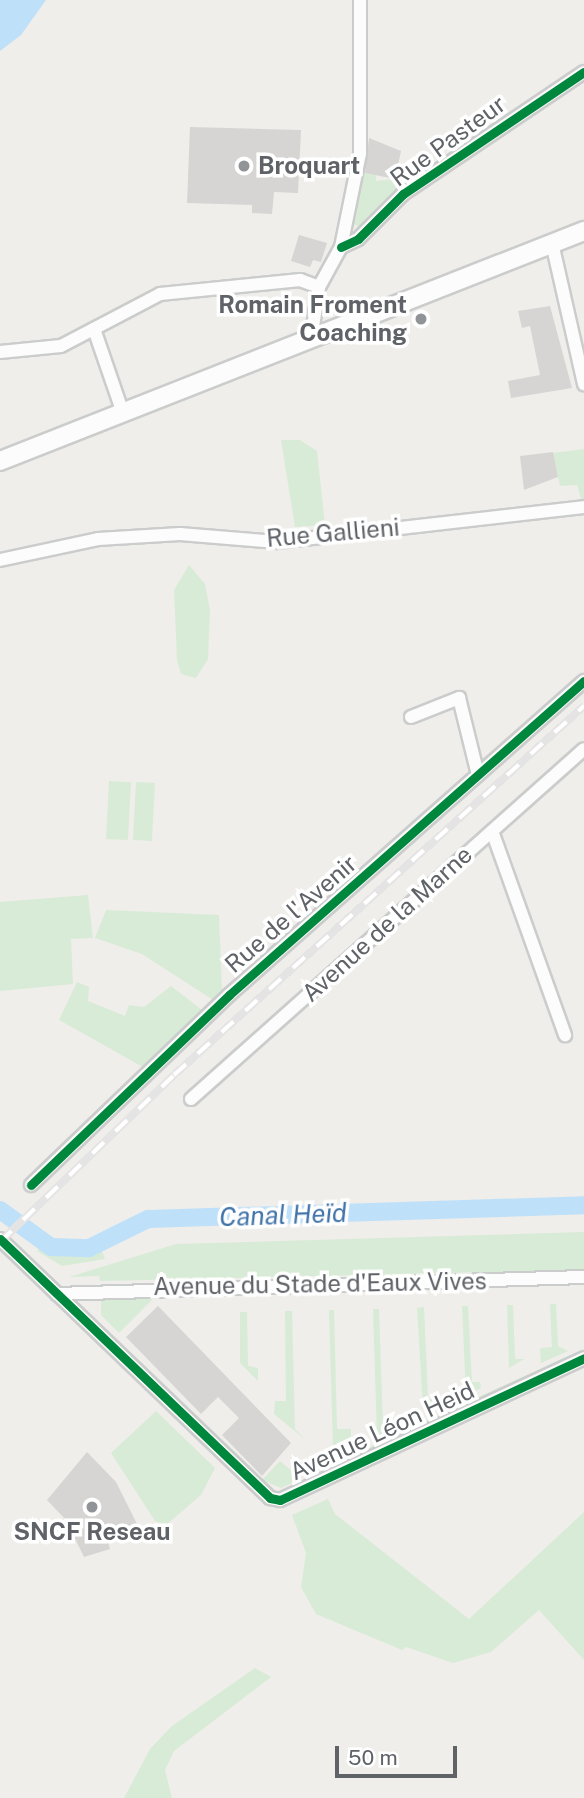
<!DOCTYPE html>
<meta charset="utf-8">
<style>
body{margin:0}
#map{position:relative;width:584px;height:1798px;overflow:hidden;background:#efeeea;font-family:"Public Sans",sans-serif}
div>[style]{position:absolute}
.green>*{inset:0;background:#d8ebd6;transform-origin:0 0}
.water>*{inset:0;background:#bfe0f9}
.canal>*{height:18px;margin:-9px;padding:0 9px;transform-origin:9px;border-radius:9px;background:#bfe0f9}
.building>*{inset:0;background:#d6d5d3}
.roads{filter:drop-shadow(2px 0 #cbcccc) drop-shadow(-2px 0 #cbcccc) drop-shadow(0 2px #cbcccc) drop-shadow(0 -2px #cbcccc)}
.minor>*{height:12px;margin:-6px;padding:0 6px;transform-origin:6px;border-radius:6px;background:#fdfcfc}
.secondary>*{height:18px;margin:-9px;padding:0 9px;transform-origin:9px;border-radius:9px;background:#fdfcfc}
.rail>*{height:8px;margin-top:-4px;transform-origin:0;background:repeating-linear-gradient(90deg,#fff 0 16px,#e4e4e4 0 32px);box-sizing:border-box;border-block:2px solid #e4e4e4}
.cycleway>*{height:9px;margin:-4.5px;padding:0 4.5px;transform-origin:4.5px;border-radius:4.5px;background:#00873e}
.dots>*{width:19px;height:19px;translate:-50% -50%;box-sizing:border-box;border:4px solid #fff;border-radius:50%}
span{translate:-50% -50%;white-space:nowrap;text-align:center;line-height:1.15;-webkit-text-stroke:7px #fff;paint-order:stroke}
.street-label{font-size:24px;color:#5f6368}
.poi-label{font-size:24px;color:#5f6368;font-weight:700}
.left{translate:0 -50%;text-align:left}
.right{translate:-100% -50%;text-align:right}
.water-label{font-size:26px;color:#4174aa;font-style:italic}
.scale{position:absolute;left:335px;top:1746px;width:122px;height:32px;box-sizing:border-box;border:4px solid #5f6368;border-top:0;padding-left:9px;font-size:21px;line-height:24px;white-space:nowrap;color:#5f6368;-webkit-text-stroke:5px #fff;paint-order:stroke}
</style>
<div id="map">
<div class="green">
<div style="clip-path:polygon(364px 173px,376px 175px,376px 181px,395px 179px,396px 193px,363px 229px,352px 223px)"></div>
<div style="clip-path:polygon(281px 440px,300px 440px,317px 451px,325px 525px,295px 527px)"></div>
<div style="clip-path:polygon(584px 449px,584px 499px,581px 499px,577px 485px,560px 486px,553px 453px)"></div>
<div style="clip-path:polygon(189px 565px,205px 584px,210px 610px,208px 659px,196px 678px,181px 674px,177px 660px,174px 590px)"></div>
<div style="left:109px;top:781px;width:22px;height:58px;rotate:3deg"></div>
<div style="left:136px;top:782px;width:19px;height:58px;rotate:3deg"></div>
<div style="clip-path:polygon(88px 895px,93px 938px,71px 939px,73px 984px,0 991px,0 902px)"></div>
<div style="clip-path:polygon(106px 910px,219px 915px,222px 991px,213px 1000px,142px 954px,95px 938px)"></div>
<div style="clip-path:polygon(77px 982px,89px 987px,88px 1001px,125px 1016px,129px 1005px,144px 1007px,171px 986px,202px 1010px,143px 1067px,59px 1020px)"></div>
<div style="clip-path:polygon(584px 1232px,584px 1270px,100px 1281px,99px 1276px,69px 1277px,176px 1244px)"></div>
<div style="clip-path:polygon(43px 1244px,89px 1250px,100px 1245px,105px 1259px,62px 1266px,37px 1251px)"></div>
<div style="clip-path:polygon(156px 1296px,119px 1333px,101px 1315px,101px 1298px)"></div>
<div style="clip-path:polygon(550px 1304px,556px 1304px,558px 1346px,568px 1351px,541px 1363px,540px 1348px,552px 1347px)"></div>
<div style="clip-path:polygon(507px 1305px,513px 1305px,515px 1359px,524px 1359px,509px 1368px)"></div>
<div style="clip-path:polygon(462px 1306px,468px 1306px,472px 1382px,480px 1382px,481px 1388px,466px 1395px)"></div>
<div style="clip-path:polygon(424px 1307px,428px 1398px,439px 1402px,423px 1409px,417px 1308px)"></div>
<div style="clip-path:polygon(373px 1309px,379px 1309px,383px 1425px,393px 1423px,395px 1429px,377px 1437px)"></div>
<div style="clip-path:polygon(329px 1310px,334px 1310px,337px 1429px,351px 1429px,351px 1441px,333px 1448px)"></div>
<div style="clip-path:polygon(285px 1311px,292px 1311px,295px 1429px,307px 1441px,274px 1414px,275px 1401px,286px 1401px)"></div>
<div style="clip-path:polygon(240px 1312px,247px 1312px,248px 1366px,258px 1368px,258px 1381px,240px 1363px)"></div>
<div style="clip-path:polygon(570px 1355px,571px 1360px,321px 1476px,322px 1469px)"></div>
<div style="clip-path:polygon(156px 1411px,215px 1468px,201px 1495px,166px 1525px,155px 1521px,111px 1453px)"></div>
<div style="clip-path:polygon(280px 1461px,301px 1479px,281px 1488px,262px 1480px)"></div>
<div style="clip-path:polygon(328px 1499px,335px 1514px,469px 1619px,584px 1512px,584px 1660px,539px 1610px,491px 1652px,453px 1663px,406px 1647px,402px 1650px,316px 1614px,301px 1587px,306px 1553px,292px 1515px)"></div>
<div style="clip-path:polygon(255px 1668px,271px 1677px,174px 1751px,165px 1770px,172px 1798px,124px 1798px,150px 1749px,172px 1726px)"></div>
</div>
<div class="water">
<div style="clip-path:polygon(0 0,46px 0,21px 35px,0 51px)"></div>
</div>
<div class="canal">
<div style="left:0;top:1210px;width:63px;rotate:36deg"></div>
<div style="left:51px;top:1247px;width:38px;rotate:2deg"></div>
<div style="left:89px;top:1248px;width:66px;rotate:-26.2deg"></div>
<div style="left:148px;top:1219px;width:436px;rotate:-1.8deg"></div>
</div>
<div class="building">
<div style="clip-path:polygon(190px 127px,301px 130px,298px 193px,274px 192px,272px 214px,252px 213px,252px 205px,187px 203px)"></div>
<div style="clip-path:polygon(369px 138px,401px 151px,395px 179px,365px 173px)"></div>
<div style="clip-path:polygon(299px 235px,327px 243px,321px 262px,313px 260px,310px 267px,291px 261px)"></div>
<div style="clip-path:polygon(550px 306px,572px 388px,511px 398px,508px 381px,540px 375px,530px 326px,522px 328px,518px 311px)"></div>
<div style="clip-path:polygon(553px 452px,558px 477px,524px 490px,520px 456px)"></div>
<div style="clip-path:polygon(158px 1306px,291px 1443px,262px 1476px,222px 1435px,239px 1418px,218px 1397px,201px 1414px,126px 1337px)"></div>
<div style="clip-path:polygon(87px 1452px,116px 1482px,140px 1530px,107px 1539px,110px 1549px,84px 1557px,66px 1520px,47px 1500px)"></div>
</div>
<div class="roads">
<div class="minor">
<div style="left:552px;top:243px;width:145px;rotate:77.2deg"></div>
<div style="left:341px;top:247px;width:19px;rotate:-25deg"></div>
<div style="left:358px;top:239px;width:64px;rotate:-45deg"></div>
<div style="left:403px;top:194px;width:218px;rotate:-34deg"></div>
<div style="left:94px;top:329px;width:89px;rotate:71deg"></div>
<div style="left:311px;top:340px;width:54px;rotate:-81.4deg"></div>
<div style="left:319px;top:287px;width:46px;rotate:-61.2deg"></div>
<div style="left:341px;top:247px;width:95px;rotate:-78.5deg"></div>
<div style="left:360px;top:154px;width:154px;rotate:-90deg"></div>
<div style="left:0;top:352px;width:61px;rotate:-5.6deg"></div>
<div style="left:61px;top:346px;width:112px;rotate:-27.7deg"></div>
<div style="left:160px;top:294px;width:141px;rotate:-5.7deg"></div>
<div style="left:300px;top:280px;width:20px;rotate:20deg"></div>
<div style="left:0;top:560px;width:100px;rotate:-12.1deg"></div>
<div style="left:98px;top:539px;width:82px;rotate:-3.5deg"></div>
<div style="left:180px;top:534px;width:97px;rotate:4.7deg"></div>
<div style="left:277px;top:542px;width:309px;rotate:-6.5deg"></div>
<div style="left:411px;top:717px;width:52px;rotate:-21.6deg"></div>
<div style="left:459px;top:698px;width:79px;rotate:76.1deg"></div>
<div style="left:492px;top:831px;width:217px;rotate:70.3deg"></div>
<div style="left:191px;top:1099px;width:526px;rotate:-41.69deg"></div>
<div style="left:31px;top:1185px;width:274px;rotate:-43.8deg"></div>
<div style="left:229px;top:995px;width:474px;rotate:-41.5deg"></div>
<div style="left:0;top:1239px;width:374px;rotate:43.8deg"></div>
<div style="left:270px;top:1498px;width:10px;rotate:11deg"></div>
<div style="left:280px;top:1500px;width:336px;rotate:-25deg"></div>
<div style="left:57px;top:1294px;width:527px;rotate:-1.85deg"></div>
</div>
<div class="secondary">
<div style="left:0;top:461px;width:628px;rotate:-21.5deg"></div>
</div>
</div>
<div class="rail">
<div style="left:0;top:1242px;width:241px;rotate:-43.8deg"></div>
<div style="left:174px;top:1075px;width:552px;rotate:-41.99deg"></div>
</div>
<div class="cycleway">
<div style="left:341px;top:247px;width:19px;rotate:-25deg"></div>
<div style="left:358px;top:239px;width:64px;rotate:-45deg"></div>
<div style="left:403px;top:194px;width:218px;rotate:-34deg"></div>
<div style="left:31px;top:1185px;width:274px;rotate:-43.8deg"></div>
<div style="left:229px;top:995px;width:474px;rotate:-41.5deg"></div>
<div style="left:0;top:1239px;width:374px;rotate:43.8deg"></div>
<div style="left:270px;top:1498px;width:10px;rotate:11deg"></div>
<div style="left:280px;top:1500px;width:336px;rotate:-25deg"></div>
</div>
<div class="dots">
<div style="left:244px;top:166px;background:#919496"></div>
<div style="left:421px;top:319px;background:#919496"></div>
<div style="left:92px;top:1507px;background:#919496"></div>
</div>
<div class="street-label">
<span style="left:448px;top:141px;rotate:-36deg">Rue Pasteur</span>
<span style="left:333px;top:533px;rotate:-5deg">Rue Gallieni</span>
<span style="left:291px;top:914px;rotate:-41deg">Rue de l'Avenir</span>
<span style="left:387px;top:924px;rotate:-42deg">Avenue de la Marne</span>
<span style="left:320px;top:1284px;rotate:-1deg">Avenue du Stade d'Eaux Vives</span>
<span style="left:382px;top:1431px;rotate:-25deg">Avenue Léon Heid</span>
</div>
<div class="poi-label">
<span class="left" style="left:258px;top:166px">Broquart</span>
<span class="right" style="left:407px;top:319px">Romain Froment<br>Coaching</span>
<span style="left:92px;top:1532px">SNCF Reseau</span>
</div>
<div class="water-label">
<span style="left:283px;top:1215px;rotate:-2deg">Canal Heïd</span>
</div>
<div class="scale">50 m</div>
</div>
